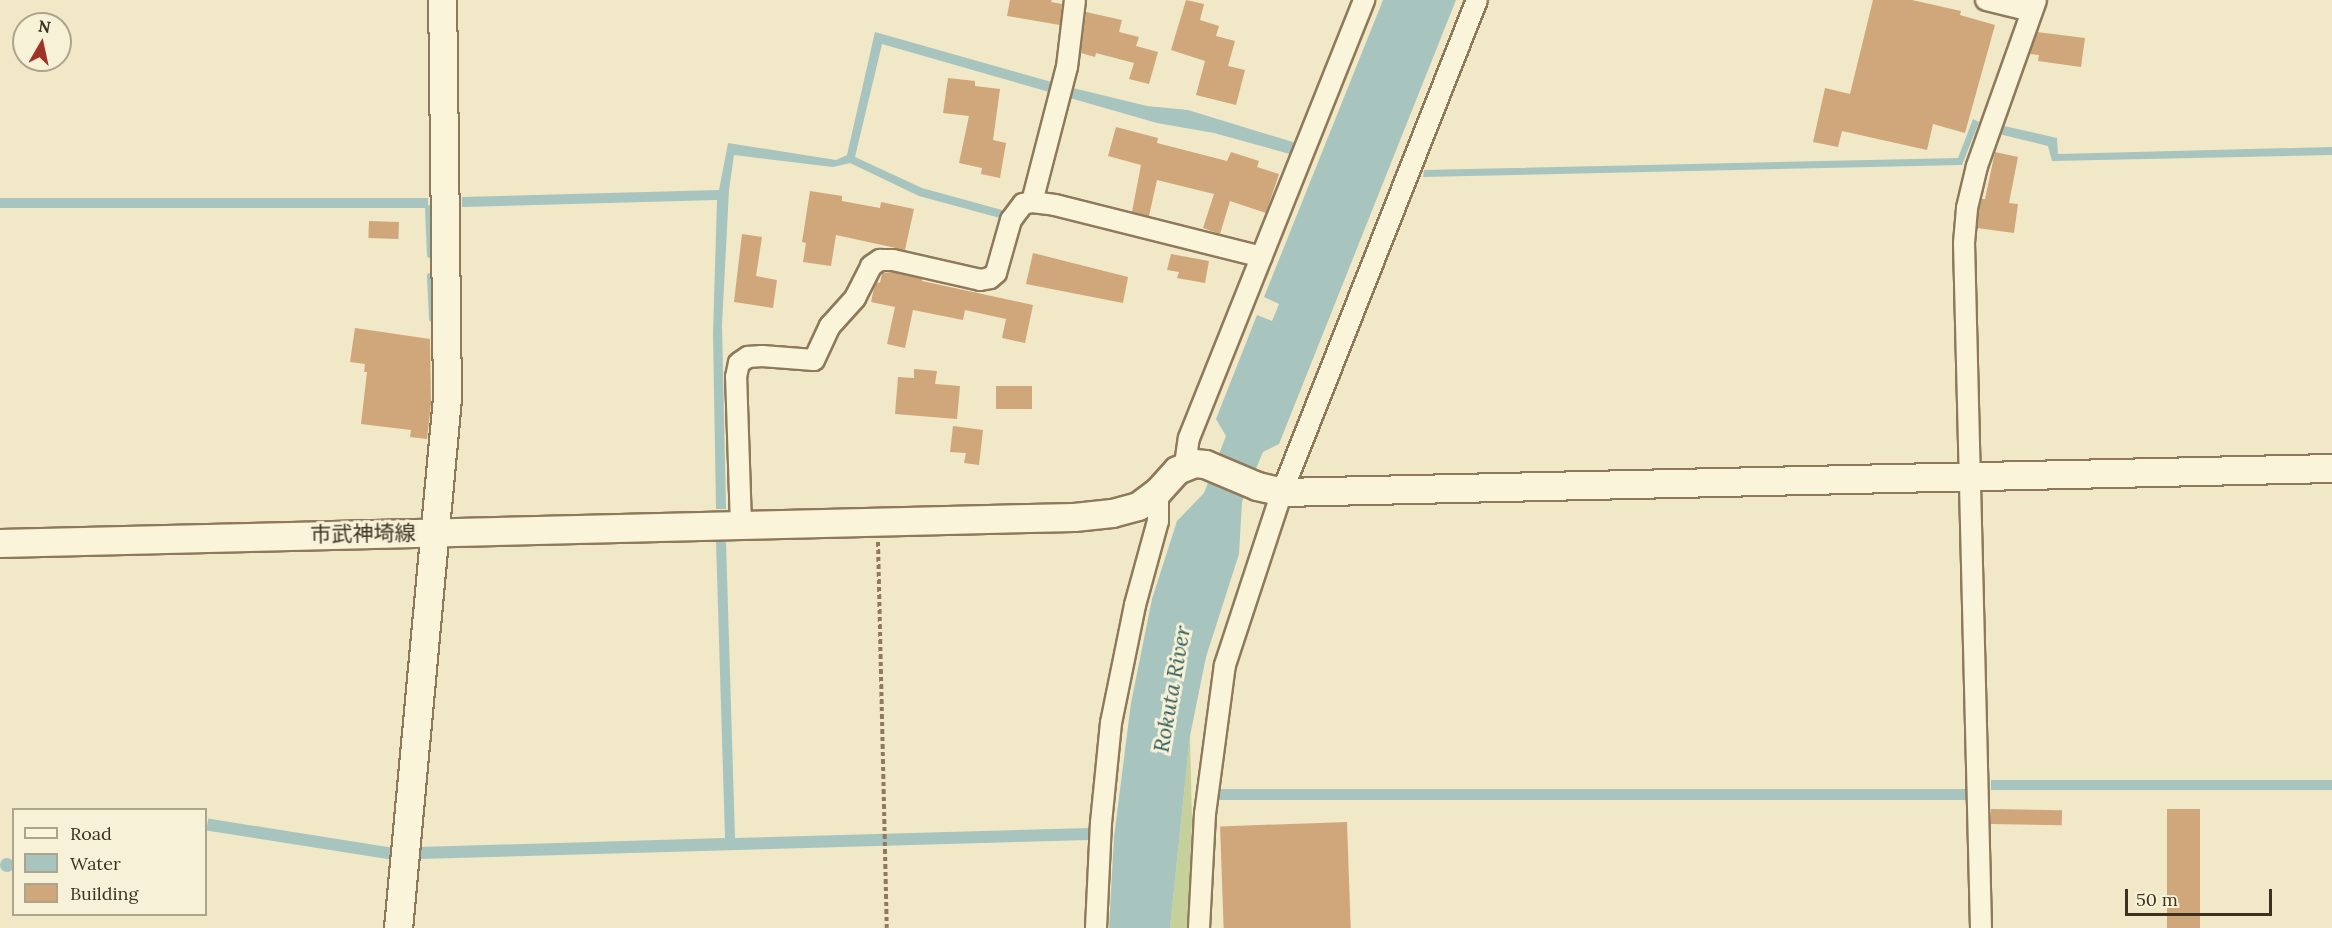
<!DOCTYPE html>
<meta charset="utf-8">
<style>
body{margin:0}
#map{position:relative;width:2332px;height:928px;overflow:hidden;background:#f1e8c7;font-family:Lora,"Noto Sans JP",serif}
div>[style]{position:absolute}
.green>*{inset:0;background:#c5d09a}
.water>*{inset:0;background:#a8c4bf;transform-origin:0 0}
.round{border-radius:50%}
.stream>*{height:6px;margin:-3px;padding:0 3px;transform-origin:3px;border-radius:3px;background:#a8c4bf}
.building>*{inset:0;background:#d0a67b;transform-origin:0 0}
.path>*{height:4px;margin-top:-2px;transform-origin:0;background:repeating-linear-gradient(90deg,#8e7a5b 0 4.5px,transparent 0 7.5px)}
.roads{filter:drop-shadow(2px 0 #8e7a5b) drop-shadow(-2px 0 #8e7a5b) drop-shadow(0 2px #8e7a5b) drop-shadow(0 -2px #8e7a5b)}
.street>*{height:20px;margin:-10px;padding:0 10px;transform-origin:10px;border-radius:10px;background:#faf4db}
.secondary>*{height:27px;margin:-13.5px;padding:0 13.5px;transform-origin:13.5px;border-radius:13.5px;background:#faf4db}
span{translate:-50% -50%;white-space:nowrap;text-align:center;line-height:1.15;-webkit-text-stroke:6px #f7f1d7;paint-order:stroke}
.street-label{font-size:21px;color:#3d311f}
.water-label{font-size:22px;color:#2e5c5e;font-style:italic}
.legend{position:absolute;left:12px;top:808px;width:195px;height:108px;box-sizing:border-box;background:#f7f1d7;border:2px solid #ada48d;margin:0;padding:8px 10px;list-style:none;font-size:18px;color:#3d311f}
.legend li{display:flex;align-items:center;gap:12px;height:30px}
.legend b{width:30px;border:2px solid #ada48d}
.north{position:absolute;left:12px;top:12px;width:60px;height:60px;box-sizing:border-box;background:#f7f1d7;border:2px solid #ada48d;border-radius:50%;rotate:9deg;font-size:16px;font-weight:700;line-height:24px;text-align:center;color:#3d311f}
.north::after{content:'';display:block;margin:auto;width:21px;height:27px;background:#a03228;clip-path:polygon(50% 0,100% 100%,50% 72%,0 100%)}
.scale{position:absolute;left:2125px;top:889px;width:147px;height:27px;box-sizing:border-box;border:3px solid #3d311f;border-top:0;padding-left:8px;font-size:18px;line-height:21px;white-space:nowrap;color:#3d311f;-webkit-text-stroke:4px #f7f1d7;paint-order:stroke}
</style>
<div id="map">
<div class="green">
<div style="clip-path:polygon(1190px 736px,1192px 822px,1187px 928px,1170px 928px)"></div>
</div>
<div class="water">
<div style="clip-path:polygon(1383px 0,1456px 0,1279px 444px,1263px 452px,1242px 502px,1239px 554px,1206px 657px,1190px 736px,1170px 928px,1109px 928px,1114px 837px,1131px 703px,1152px 599px,1177px 521px,1204px 493px,1226px 436px,1216px 419px,1257px 315px,1272px 321px,1279px 304px,1264px 297px)"></div>
<div style="clip-path:polygon(875px 32px,1073px 88px,1147px 106px,1188px 110px,1296px 143px,1290px 154px,1214px 133px,1157px 123px,882px 44px,855px 157px,922px 188px,1002px 210px,1000px 218px,919px 196px,850px 163px,833px 167px,734px 155px,729px 190px,722px 325px,726px 509px,716px 509px,713px 333px,717px 200px,462px 207px,462px 197px,719px 190px,728px 143px,836px 160px,847px 155px)"></div>
<div style="clip-path:polygon(1973px 119px,1979px 122px,1962px 165px,1423px 177px,1424px 170px,1958px 158px)"></div>
<div style="clip-path:polygon(2000px 125px,2057px 138px,2058px 154px,2332px 147px,2332px 155px,2052px 161px,2048px 146px,1999px 134px)"></div>
<div style="left:428px;top:198px;width:10px;height:428px;rotate:90deg"></div>
<div style="clip-path:polygon(716px 542px,726px 542px,735px 838px,1090px 828px,1090px 840px,418px 859px,419px 847px,725px 838px)"></div>
<div style="left:2332px;top:780px;width:10px;height:341px;rotate:90deg"></div>
<div style="left:1968px;top:789px;width:11px;height:750px;rotate:90deg"></div>
<div style="left:394px;top:848px;width:12px;height:188px;rotate:99deg"></div>
<div class="round" style="left:0;top:858px;width:14px;height:14px"></div>
</div>
<div class="stream">
<div style="left:428px;top:208px;width:47px;rotate:87.6deg"></div>
<div style="left:430px;top:276px;width:43px;rotate:87.3deg"></div>
</div>
<div class="building">
<div style="clip-path:polygon(1010px 0,1052px 0,1051px 2px,1062px 4px,1060px 25px,1007px 16px)"></div>
<div style="clip-path:polygon(1186px 0,1204px 4px,1200px 20px,1219px 26px,1216px 36px,1235px 41px,1228px 66px,1245px 70px,1236px 105px,1196px 95px,1205px 61px,1171px 50px)"></div>
<div style="clip-path:polygon(1873px 0,1912px 0,1961px 11px,1960px 15px,1995px 25px,1965px 133px,1933px 124px,1927px 150px,1842px 131px,1838px 147px,1813px 142px,1825px 88px,1850px 94px)"></div>
<div style="clip-path:polygon(1086px 12px,1122px 20px,1119px 32px,1139px 37px,1136px 46px,1158px 52px,1149px 84px,1129px 79px,1134px 63px,1096px 53px,1095px 57px,1081px 53px)"></div>
<div style="clip-path:polygon(2037px 32px,2085px 38px,2081px 67px,2038px 61px,2039px 55px,2030px 54px)"></div>
<div style="clip-path:polygon(948px 78px,975px 81px,975px 86px,1000px 89px,993px 140px,1006px 143px,1000px 178px,981px 174px,982px 168px,959px 163px,969px 116px,943px 113px)"></div>
<div style="clip-path:polygon(1116px 127px,1158px 138px,1157px 143px,1227px 161px,1231px 152px,1259px 161px,1257px 167px,1279px 174px,1266px 213px,1230px 201px,1220px 234px,1203px 228px,1214px 194px,1157px 180px,1149px 216px,1132px 212px,1141px 165px,1108px 156px)"></div>
<div style="clip-path:polygon(1995px 152px,2018px 157px,2009px 203px,2018px 204px,2014px 233px,1977px 228px,1979px 210px,1982px 199px,1985px 199px)"></div>
<div style="clip-path:polygon(810px 191px,842px 196px,842px 201px,880px 208px,881px 202px,914px 209px,905px 250px,836px 235px,831px 266px,803px 262px,806px 243px,802px 242px)"></div>
<div style="left:369px;top:221px;width:30px;height:17px;rotate:2deg"></div>
<div style="clip-path:polygon(742px 234px,762px 237px,756px 276px,777px 280px,773px 308px,734px 302px)"></div>
<div style="clip-path:polygon(1033px 253px,1128px 277px,1123px 303px,1026px 284px)"></div>
<div style="clip-path:polygon(1171px 254px,1209px 261px,1205px 283px,1177px 278px,1179px 272px,1167px 270px)"></div>
<div style="clip-path:polygon(892px 272px,922px 279px,922px 281px,1033px 305px,1025px 343px,1002px 338px,1006px 319px,965px 310px,963px 320px,913px 310px,905px 348px,887px 344px,895px 307px,871px 302px,874px 288px,876px 282px,880px 283px,882px 273px)"></div>
<div style="clip-path:polygon(355px 328px,430px 339px,431px 404px,427px 439px,410px 437px,411px 430px,361px 424px,367px 372px,364px 372px,365px 364px,350px 362px)"></div>
<div style="clip-path:polygon(914px 369px,937px 371px,935px 384px,960px 386px,957px 419px,895px 414px,898px 377px,914px 378px)"></div>
<div style="left:996px;top:386px;width:36px;height:23px"></div>
<div style="clip-path:polygon(953px 426px,983px 430px,979px 465px,964px 463px,966px 453px,950px 452px)"></div>
<div style="left:1991px;top:809px;width:71px;height:15px;rotate:1deg"></div>
<div style="left:2167px;top:809px;width:33px;height:119px"></div>
<div style="left:1347px;top:822px;width:106px;height:127px;rotate:88deg"></div>
</div>
<div class="path">
<div style="left:878px;top:542px;width:386px;rotate:88.7deg"></div>
</div>
<div class="roads">
<div class="street">
<div style="left:1986px;top:0;width:46px;rotate:13.7deg"></div>
<div style="left:1032px;top:202px;width:139px;rotate:-75.5deg"></div>
<div style="left:1067px;top:67px;width:67px;rotate:-83.2deg"></div>
<div style="left:1185px;top:465px;width:27px;rotate:-82deg"></div>
<div style="left:1189px;top:438px;width:472px;rotate:-68.2deg"></div>
<div style="left:741px;top:525px;width:148px;rotate:-91.9deg"></div>
<div style="left:736px;top:377px;width:14px;rotate:-78deg"></div>
<div style="left:739px;top:363px;width:11px;rotate:-34deg"></div>
<div style="left:748px;top:357px;width:14px;rotate:-4deg"></div>
<div style="left:762px;top:356px;width:52px;rotate:4.4deg"></div>
<div style="left:814px;top:360px;width:38px;rotate:-65deg"></div>
<div style="left:830px;top:326px;width:38px;rotate:-48deg"></div>
<div style="left:855px;top:298px;width:36px;rotate:-63deg"></div>
<div style="left:871px;top:266px;width:11px;rotate:-34deg"></div>
<div style="left:880px;top:260px;width:13px"></div>
<div style="left:893px;top:260px;width:89px;rotate:12.9deg"></div>
<div style="left:980px;top:280px;width:10px;rotate:-11deg"></div>
<div style="left:990px;top:278px;width:8px;rotate:-40deg"></div>
<div style="left:996px;top:273px;width:55px;rotate:-74.2deg"></div>
<div style="left:1011px;top:220px;width:20px;rotate:-53deg"></div>
<div style="left:1023px;top:204px;width:9px;rotate:-13deg"></div>
<div style="left:1032px;top:202px;width:23px;rotate:7deg"></div>
<div style="left:1055px;top:205px;width:213px;rotate:14.1deg"></div>
<div style="left:1096px;top:928px;width:105px;rotate:-87.3deg"></div>
<div style="left:1101px;top:823px;width:100px;rotate:-84.3deg"></div>
<div style="left:1111px;top:723px;width:120px;rotate:-78.5deg"></div>
<div style="left:1135px;top:605px;width:87px;rotate:-74.7deg"></div>
<div style="left:1158px;top:521px;width:30px;rotate:-90deg"></div>
<div style="left:1199px;top:928px;width:114px;rotate:-87deg"></div>
<div style="left:1205px;top:814px;width:150px;rotate:-82.4deg"></div>
<div style="left:1225px;top:665px;width:182px;rotate:-71.8deg"></div>
<div style="left:1282px;top:492px;width:529px;rotate:-68.38deg"></div>
<div style="left:1981px;top:928px;width:685px;rotate:-91.42deg"></div>
<div style="left:1964px;top:243px;width:35px;rotate:-85deg"></div>
<div style="left:1967px;top:208px;width:43px;rotate:-76.6deg"></div>
<div style="left:1977px;top:166px;width:176px;rotate:-70.4deg"></div>
</div>
<div class="secondary">
<div style="left:0;top:543px;width:1074px;rotate:-1.39deg"></div>
<div style="left:1074px;top:517px;width:38px;rotate:-6deg"></div>
<div style="left:1112px;top:513px;width:27px;rotate:-15deg"></div>
<div style="left:1138px;top:506px;width:25px;rotate:-37deg"></div>
<div style="left:1158px;top:491px;width:28px;rotate:-48deg"></div>
<div style="left:1177px;top:470px;width:18px;rotate:-22deg"></div>
<div style="left:1194px;top:463px;width:11px;rotate:5deg"></div>
<div style="left:1205px;top:464px;width:56px;rotate:22.9deg"></div>
<div style="left:1257px;top:486px;width:26px;rotate:13deg"></div>
<div style="left:1282px;top:492px;width:1050px;rotate:-1.31deg"></div>
<div style="left:398px;top:928px;width:532px;rotate:-84.72deg"></div>
<div style="left:447px;top:398px;width:398px;rotate:-90.7deg"></div>
</div>
</div>
<div class="street-label">
<span style="left:363px;top:534px;rotate:-1deg">市武神埼線</span>
</div>
<div class="water-label">
<span style="left:1172px;top:689px;rotate:-80deg">Rokuta River</span>
</div>
<ul class="legend">
<li><b style="height:8px;background:#faf4db"></b>Road</li>
<li><b style="height:16px;background:#a8c4bf"></b>Water</li>
<li><b style="height:16px;background:#d0a67b"></b>Building</li>
</ul>
<div class="north">N</div>
<div class="scale">50 m</div>
</div>
